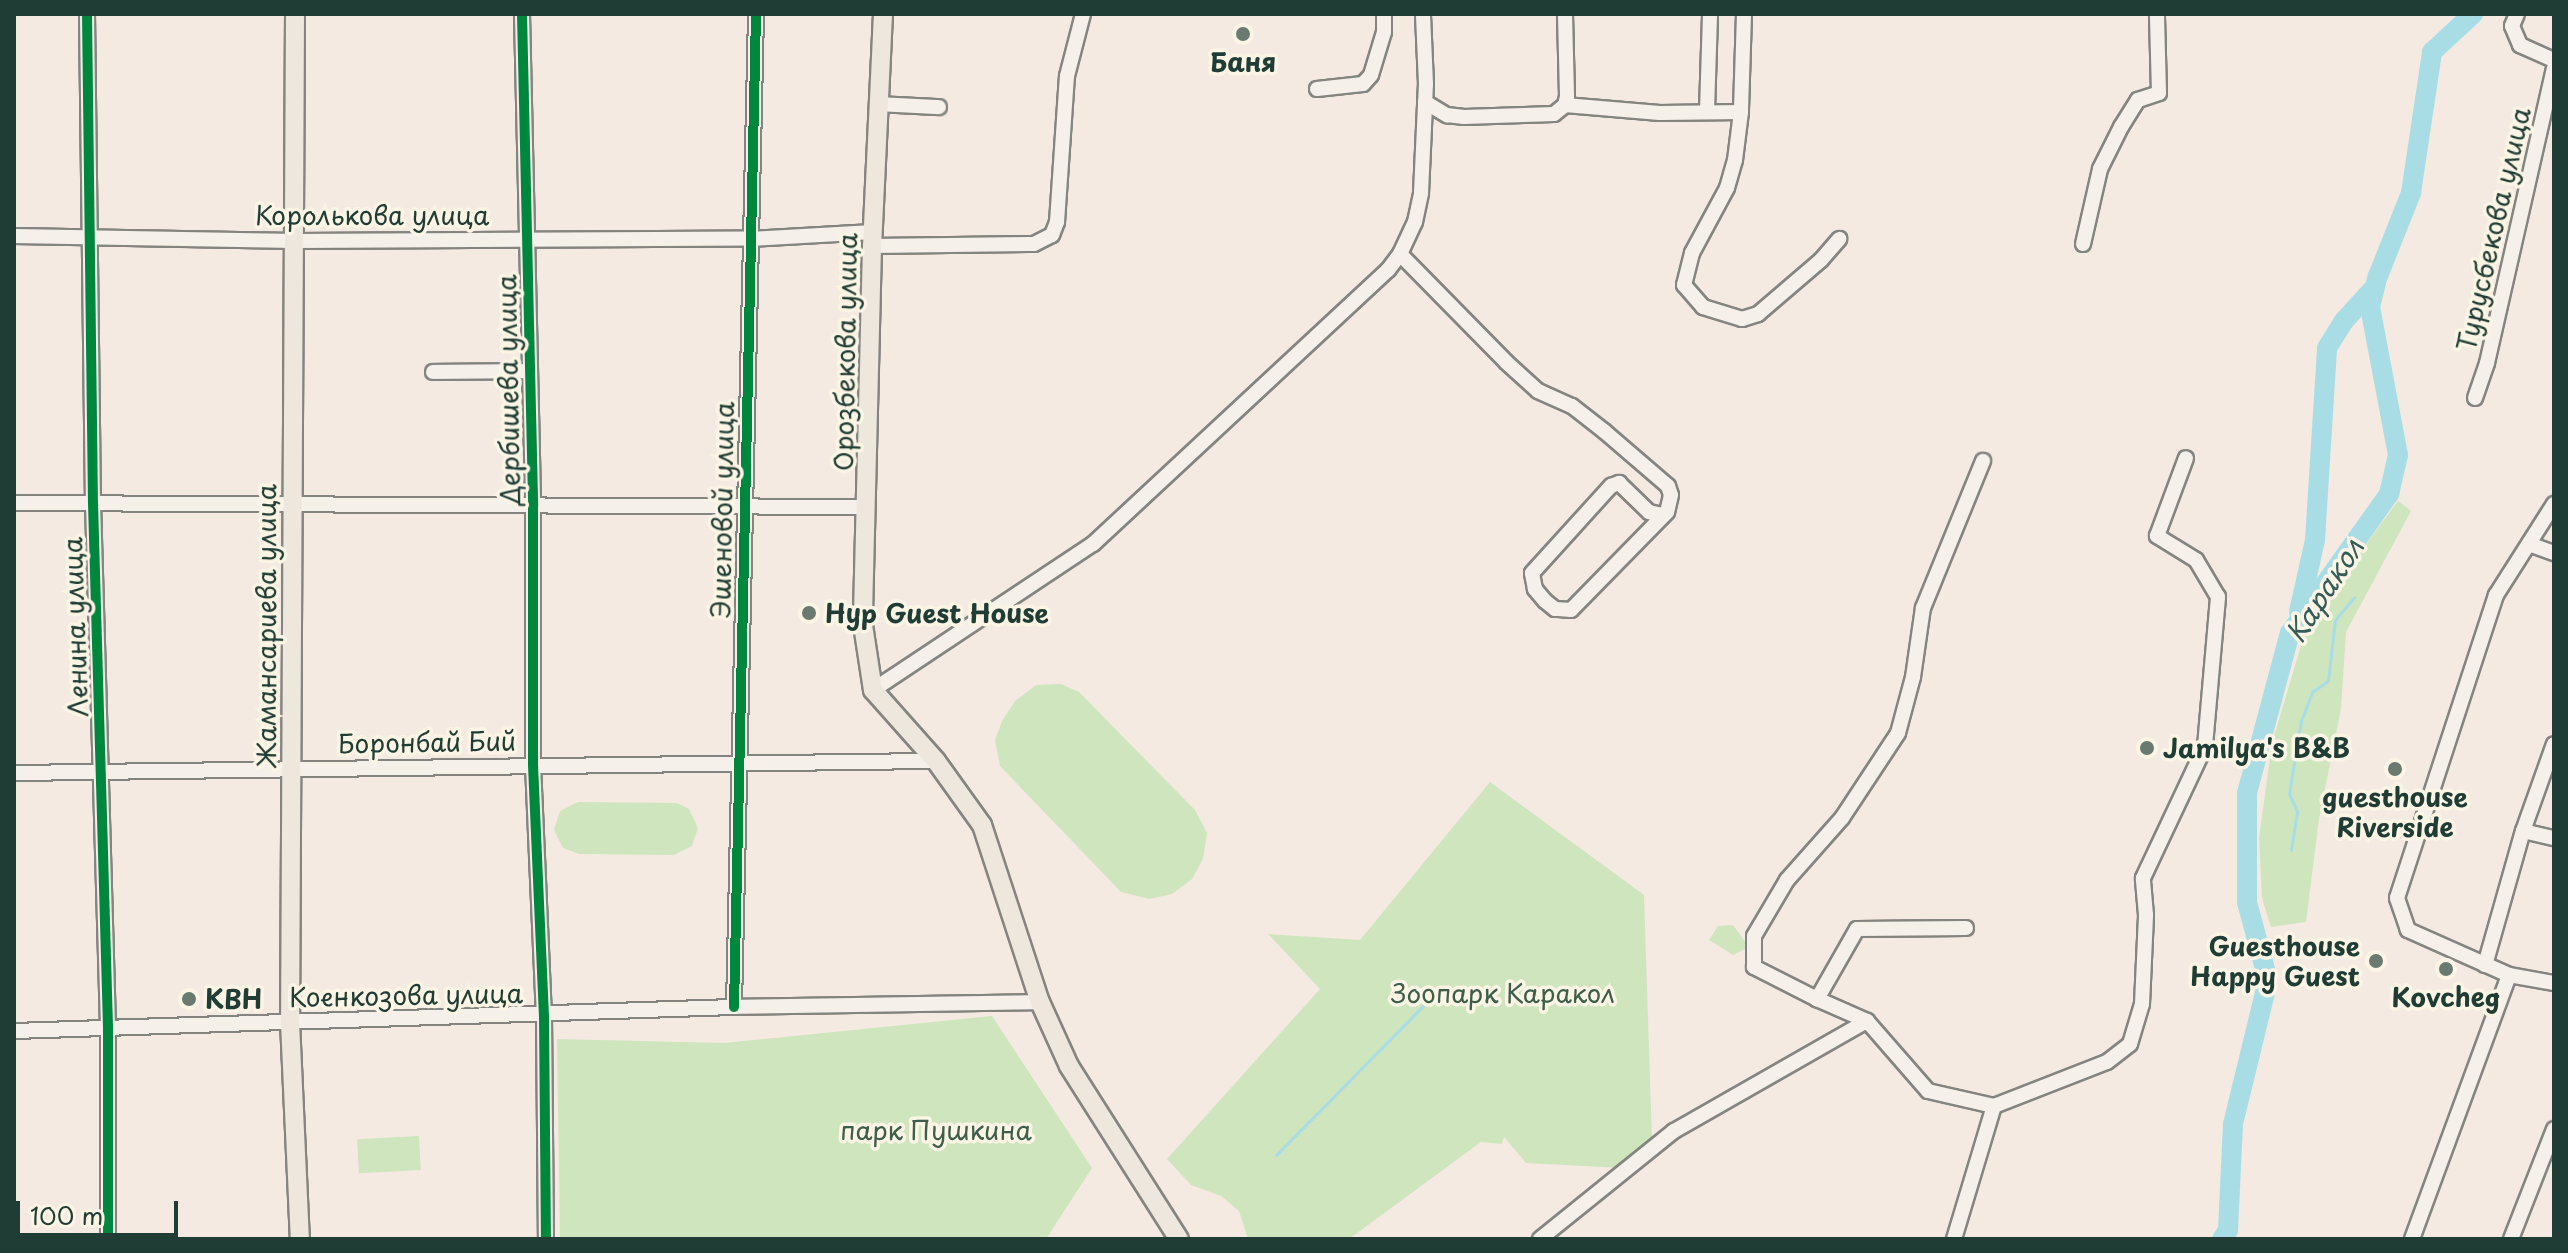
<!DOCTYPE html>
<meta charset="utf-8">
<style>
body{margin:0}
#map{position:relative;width:2568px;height:1253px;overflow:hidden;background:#f4eae2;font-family:"Playpen Sans",sans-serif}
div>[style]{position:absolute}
.green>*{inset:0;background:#cfe5be;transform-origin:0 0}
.stream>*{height:3px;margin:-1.5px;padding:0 1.5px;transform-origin:1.5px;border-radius:1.5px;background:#a9dde6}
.river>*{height:20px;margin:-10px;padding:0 10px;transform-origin:10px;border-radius:10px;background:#a9dde6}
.roads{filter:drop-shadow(2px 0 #848580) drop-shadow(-2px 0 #848580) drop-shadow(0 2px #848580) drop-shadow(0 -2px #848580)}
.minor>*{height:14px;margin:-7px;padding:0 7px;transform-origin:7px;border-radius:7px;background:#f5f1ea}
.major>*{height:18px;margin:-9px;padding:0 9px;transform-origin:9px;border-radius:9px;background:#ede7dd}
.cycleway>*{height:10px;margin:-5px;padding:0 5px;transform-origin:5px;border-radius:5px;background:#00873e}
.dots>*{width:22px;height:22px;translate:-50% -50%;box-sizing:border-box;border:4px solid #fcf5e5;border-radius:50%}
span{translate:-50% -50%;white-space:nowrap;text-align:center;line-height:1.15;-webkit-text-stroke:7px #fcf5e5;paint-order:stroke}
.poi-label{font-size:26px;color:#1f3d34;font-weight:700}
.left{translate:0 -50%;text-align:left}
.right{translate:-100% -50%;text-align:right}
.street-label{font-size:26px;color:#1f3d34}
.park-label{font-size:26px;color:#3c5e4a}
.water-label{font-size:28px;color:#345c58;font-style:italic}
.frame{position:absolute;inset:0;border:16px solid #1f3d34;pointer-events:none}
.scale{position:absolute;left:16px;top:1201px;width:162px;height:36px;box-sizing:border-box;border:4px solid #1f3d34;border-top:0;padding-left:10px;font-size:24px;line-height:28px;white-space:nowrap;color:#1f3d34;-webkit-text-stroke:6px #fcf5e5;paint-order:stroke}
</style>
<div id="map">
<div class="green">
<div style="clip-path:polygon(2398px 501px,2411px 511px,2346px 632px,2341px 709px,2319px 819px,2306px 922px,2271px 927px,2262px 898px,2259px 838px,2272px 743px,2308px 622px)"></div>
<div style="clip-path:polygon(1061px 684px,1079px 692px,1195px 810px,1207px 833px,1203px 859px,1192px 879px,1172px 894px,1149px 899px,1121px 892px,1000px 766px,995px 740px,1002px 721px,1015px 701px,1036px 685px)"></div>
<div style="clip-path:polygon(1490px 782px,1644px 895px,1652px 1141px,1623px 1168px,1526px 1163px,1504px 1137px,1502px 1144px,1481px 1142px,1349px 1239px,1248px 1239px,1239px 1211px,1221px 1196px,1191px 1185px,1167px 1159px,1320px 989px,1268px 934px,1360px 940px)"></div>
<div style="clip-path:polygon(578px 802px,677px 803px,689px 809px,698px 828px,692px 846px,674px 855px,579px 854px,563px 848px,554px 830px,560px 811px)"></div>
<div style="clip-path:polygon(1733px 925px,1749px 947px,1733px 955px,1709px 940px,1718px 926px)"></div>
<div style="clip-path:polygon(992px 1016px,1092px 1168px,1046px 1239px,560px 1239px,557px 1039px,724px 1043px)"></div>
<div style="left:419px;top:1136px;width:34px;height:62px;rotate:87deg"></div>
</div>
<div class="stream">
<div style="left:2291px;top:850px;width:39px;rotate:-81deg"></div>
<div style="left:2297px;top:811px;width:19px;rotate:-115deg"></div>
<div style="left:2289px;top:794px;width:74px;rotate:-80.7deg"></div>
<div style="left:2301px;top:721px;width:31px;rotate:-69deg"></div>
<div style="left:2312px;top:692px;width:19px;rotate:-35deg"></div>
<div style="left:2328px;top:681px;width:61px;rotate:-83.5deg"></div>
<div style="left:2335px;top:620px;width:30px;rotate:-50deg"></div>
<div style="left:1276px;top:1155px;width:212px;rotate:-45.4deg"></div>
</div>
<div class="river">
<div style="left:2299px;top:612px;width:74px;rotate:-77.5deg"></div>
<div style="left:2315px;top:540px;width:192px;rotate:-86.4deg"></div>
<div style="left:2327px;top:348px;width:31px;rotate:-58deg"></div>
<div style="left:2343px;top:322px;width:43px;rotate:-47.8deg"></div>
<div style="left:2222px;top:1239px;width:11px;rotate:-56deg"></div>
<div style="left:2228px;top:1230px;width:106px;rotate:-87.3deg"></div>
<div style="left:2233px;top:1124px;width:148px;rotate:-76.3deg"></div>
<div style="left:2268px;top:980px;width:81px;rotate:-105.1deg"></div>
<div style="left:2247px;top:902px;width:109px;rotate:-90deg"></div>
<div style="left:2247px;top:793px;width:166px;rotate:-75deg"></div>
<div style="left:2290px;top:633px;width:171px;rotate:-54.5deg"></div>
<div style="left:2389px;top:494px;width:40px;rotate:-77deg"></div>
<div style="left:2398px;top:455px;width:151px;rotate:-100.7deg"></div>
<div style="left:2370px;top:307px;width:32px;rotate:-76deg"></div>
<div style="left:2378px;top:276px;width:89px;rotate:-68.3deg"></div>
<div style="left:2411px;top:193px;width:143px;rotate:-81.5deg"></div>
<div style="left:2432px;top:52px;width:56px;rotate:-42.8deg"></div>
</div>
<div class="roads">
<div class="minor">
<div style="left:87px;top:14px;width:489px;rotate:89.3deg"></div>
<div style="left:93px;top:503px;width:523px;rotate:88.36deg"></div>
<div style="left:108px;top:1026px;width:213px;rotate:90deg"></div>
<div style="left:522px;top:14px;width:492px;rotate:88.7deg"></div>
<div style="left:533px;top:506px;width:259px;rotate:90deg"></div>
<div style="left:533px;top:765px;width:251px;rotate:87.5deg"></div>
<div style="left:544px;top:1016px;width:223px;rotate:89.5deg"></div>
<div style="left:1744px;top:14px;width:98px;rotate:91.8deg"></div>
<div style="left:1741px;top:112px;width:48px;rotate:97.1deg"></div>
<div style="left:1735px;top:160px;width:29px;rotate:106deg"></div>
<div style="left:1727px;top:188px;width:74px;rotate:118.3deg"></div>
<div style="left:1692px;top:253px;width:33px;rotate:104deg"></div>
<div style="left:1684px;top:285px;width:29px;rotate:49deg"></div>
<div style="left:1703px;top:307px;width:41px;rotate:17.1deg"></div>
<div style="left:1742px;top:319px;width:17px;rotate:-17deg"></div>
<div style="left:1758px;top:314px;width:83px;rotate:-40.6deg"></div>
<div style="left:1821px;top:260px;width:28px;rotate:-49deg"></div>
<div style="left:2517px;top:14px;width:13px;rotate:113deg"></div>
<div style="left:2512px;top:26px;width:21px;rotate:67deg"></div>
<div style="left:2520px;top:45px;width:37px;rotate:24deg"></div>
<div style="left:1317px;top:89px;width:46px;rotate:-6.2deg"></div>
<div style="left:1363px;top:84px;width:12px;rotate:-48deg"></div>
<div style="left:1371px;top:75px;width:45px;rotate:-73.2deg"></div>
<div style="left:1384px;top:32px;width:18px;rotate:-90deg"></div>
<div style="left:1425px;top:102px;width:26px;rotate:31deg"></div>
<div style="left:1447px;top:115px;width:17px;rotate:7deg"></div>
<div style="left:1464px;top:117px;width:90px;rotate:-1.9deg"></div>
<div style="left:1554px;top:114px;width:14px;rotate:-39deg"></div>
<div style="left:1565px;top:105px;width:9px;rotate:-77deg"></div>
<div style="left:1567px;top:96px;width:82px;rotate:-91.4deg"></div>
<div style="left:879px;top:104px;width:60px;rotate:2.9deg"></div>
<div style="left:1565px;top:105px;width:95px;rotate:4.8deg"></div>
<div style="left:1660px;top:113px;width:81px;rotate:-0.7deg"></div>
<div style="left:1707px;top:111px;width:97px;rotate:-88.2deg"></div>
<div style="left:14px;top:236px;width:281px;rotate:1deg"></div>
<div style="left:295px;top:241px;width:455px;rotate:-0.3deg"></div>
<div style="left:750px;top:239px;width:123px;rotate:-3.3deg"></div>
<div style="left:2083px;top:244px;width:77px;rotate:-77.2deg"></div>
<div style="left:2100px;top:169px;width:47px;rotate:-63.4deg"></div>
<div style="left:2121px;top:127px;width:32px;rotate:-58deg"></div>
<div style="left:2138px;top:100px;width:22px;rotate:-18deg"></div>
<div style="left:2159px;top:93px;width:79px;rotate:-91.5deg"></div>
<div style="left:872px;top:246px;width:162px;rotate:-0.7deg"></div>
<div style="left:1034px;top:244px;width:20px;rotate:-27deg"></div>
<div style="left:1052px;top:235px;width:14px;rotate:-69deg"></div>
<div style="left:1057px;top:222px;width:146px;rotate:-86.1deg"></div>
<div style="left:1067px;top:76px;width:64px;rotate:-75.5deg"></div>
<div style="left:1400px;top:254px;width:151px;rotate:45.5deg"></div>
<div style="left:1506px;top:362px;width:43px;rotate:42.2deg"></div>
<div style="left:1538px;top:391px;width:37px;rotate:24deg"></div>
<div style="left:1572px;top:406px;width:41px;rotate:38deg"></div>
<div style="left:1604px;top:431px;width:84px;rotate:40.7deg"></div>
<div style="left:1668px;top:486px;width:9px;rotate:72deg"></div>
<div style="left:1671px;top:495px;width:17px;rotate:103deg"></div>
<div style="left:1667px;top:512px;width:137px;rotate:134.4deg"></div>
<div style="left:1571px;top:610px;width:16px;rotate:-176deg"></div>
<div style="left:1555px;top:609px;width:13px;rotate:-141deg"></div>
<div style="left:1545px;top:601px;width:16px;rotate:-130deg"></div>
<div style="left:1535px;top:589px;width:16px;rotate:-101deg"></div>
<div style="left:1532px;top:573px;width:118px;rotate:-47.8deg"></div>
<div style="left:1611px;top:486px;width:9px;rotate:-21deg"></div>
<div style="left:1619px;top:483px;width:42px;rotate:44deg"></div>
<div style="left:1649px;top:512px;width:13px;rotate:13deg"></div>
<div style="left:433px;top:372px;width:97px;rotate:-0.6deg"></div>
<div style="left:2475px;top:398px;width:37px;rotate:-71deg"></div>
<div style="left:2487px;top:363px;width:302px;rotate:-77.2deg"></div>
<div style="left:14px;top:503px;width:853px;rotate:0.27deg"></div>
<div style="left:2529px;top:544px;width:27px;rotate:20deg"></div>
<div style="left:873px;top:690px;width:264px;rotate:-33.6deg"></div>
<div style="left:1093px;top:544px;width:403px;rotate:-42.9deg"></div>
<div style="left:1388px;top:270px;width:20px;rotate:-53deg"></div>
<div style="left:1400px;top:254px;width:35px;rotate:-65deg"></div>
<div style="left:1415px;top:222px;width:30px;rotate:-78deg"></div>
<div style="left:1421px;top:193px;width:109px;rotate:-87.4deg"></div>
<div style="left:1426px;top:84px;width:70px;rotate:-92.5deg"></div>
<div style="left:14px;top:773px;width:922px;rotate:-0.75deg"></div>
<div style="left:2523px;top:831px;width:32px;rotate:13deg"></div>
<div style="left:1966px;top:928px;width:109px;rotate:179.5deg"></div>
<div style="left:1857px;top:929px;width:81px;rotate:119.7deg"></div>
<div style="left:1817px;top:999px;width:55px;rotate:23.7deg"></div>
<div style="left:1867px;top:1021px;width:93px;rotate:48.9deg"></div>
<div style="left:1928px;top:1091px;width:68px;rotate:12.8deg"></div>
<div style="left:2485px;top:965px;width:139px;rotate:-74.2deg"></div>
<div style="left:2523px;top:831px;width:92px;rotate:-70.4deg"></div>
<div style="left:2509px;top:975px;width:46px;rotate:10.1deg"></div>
<div style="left:1817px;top:999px;width:71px;rotate:-153.1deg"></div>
<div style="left:1754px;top:967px;width:31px;rotate:-90deg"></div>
<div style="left:1754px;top:936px;width:65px;rotate:-59.5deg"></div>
<div style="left:1787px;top:880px;width:83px;rotate:-48.4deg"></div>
<div style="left:1842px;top:818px;width:102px;rotate:-56.6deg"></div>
<div style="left:1898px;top:733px;width:58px;rotate:-75deg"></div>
<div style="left:1913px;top:677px;width:70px;rotate:-81.8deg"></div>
<div style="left:1923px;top:608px;width:159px;rotate:-67.8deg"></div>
<div style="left:734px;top:1007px;width:993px;rotate:-88.73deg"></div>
<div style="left:14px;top:1031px;width:720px;rotate:-1.91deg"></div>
<div style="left:734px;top:1007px;width:306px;rotate:-0.9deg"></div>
<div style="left:1994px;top:1106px;width:121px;rotate:-21.3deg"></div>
<div style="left:2107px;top:1062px;width:29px;rotate:-38deg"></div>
<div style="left:2130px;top:1044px;width:42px;rotate:-73.3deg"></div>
<div style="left:2142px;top:1004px;width:89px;rotate:-87.4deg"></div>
<div style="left:2146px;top:915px;width:37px;rotate:-95deg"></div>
<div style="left:2143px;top:878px;width:146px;rotate:-64.8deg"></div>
<div style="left:2205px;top:746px;width:150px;rotate:-85deg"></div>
<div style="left:2218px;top:597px;width:43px;rotate:-120.7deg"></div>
<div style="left:2196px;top:560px;width:46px;rotate:-148.4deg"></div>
<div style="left:2157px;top:536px;width:83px;rotate:-69.6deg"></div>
<div style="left:1540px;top:1239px;width:172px;rotate:-38.9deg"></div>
<div style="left:1674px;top:1131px;width:222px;rotate:-29.7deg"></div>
<div style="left:1954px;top:1239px;width:139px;rotate:-73.3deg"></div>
<div style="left:2412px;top:1239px;width:281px;rotate:-69.8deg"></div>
<div style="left:2509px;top:975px;width:111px;rotate:-156deg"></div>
<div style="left:2408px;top:930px;width:34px;rotate:-109deg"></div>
<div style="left:2397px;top:898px;width:319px;rotate:-71.9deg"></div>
<div style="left:2496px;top:595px;width:108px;rotate:-57.5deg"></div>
<div style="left:2511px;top:1239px;width:118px;rotate:-68.6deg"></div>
</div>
<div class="major">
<div style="left:295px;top:14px;width:1008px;rotate:90.28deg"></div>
<div style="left:290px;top:1022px;width:217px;rotate:87.4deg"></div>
<div style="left:883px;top:14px;width:232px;rotate:92.7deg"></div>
<div style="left:872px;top:246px;width:379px;rotate:91.4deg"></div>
<div style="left:863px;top:625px;width:66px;rotate:81.3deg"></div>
<div style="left:873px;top:690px;width:95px;rotate:48.4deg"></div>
<div style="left:936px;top:761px;width:79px;rotate:54.3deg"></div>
<div style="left:982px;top:825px;width:186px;rotate:71.9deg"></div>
<div style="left:1040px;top:1002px;width:70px;rotate:65.6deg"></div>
<div style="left:1069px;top:1066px;width:205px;rotate:57.6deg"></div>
</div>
</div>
<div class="cycleway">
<div style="left:87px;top:14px;width:489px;rotate:89.3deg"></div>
<div style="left:93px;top:503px;width:523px;rotate:88.36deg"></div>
<div style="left:108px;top:1026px;width:213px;rotate:90deg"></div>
<div style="left:522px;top:14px;width:492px;rotate:88.7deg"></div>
<div style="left:533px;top:506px;width:259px;rotate:90deg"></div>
<div style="left:533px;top:765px;width:251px;rotate:87.5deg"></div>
<div style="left:544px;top:1016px;width:223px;rotate:89.5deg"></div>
<div style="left:734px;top:1007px;width:993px;rotate:-88.73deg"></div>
</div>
<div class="dots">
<div style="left:1243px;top:34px;background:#6a7a71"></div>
<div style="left:809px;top:613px;background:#6a7a71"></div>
<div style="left:2147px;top:748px;background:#6a7a71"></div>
<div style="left:2395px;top:769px;background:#6a7a71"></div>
<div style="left:2376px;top:961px;background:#6a7a71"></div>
<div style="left:2446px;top:969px;background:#6a7a71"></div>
<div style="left:189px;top:999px;background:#6a7a71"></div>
</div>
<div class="poi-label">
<span style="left:1243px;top:62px">Баня</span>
<span class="left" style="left:825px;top:613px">Нур Guest House</span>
<span class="left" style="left:2163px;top:748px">Jamilya's B&amp;B</span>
<span style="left:2395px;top:812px">guesthouse<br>Riverside</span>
<span class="right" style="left:2360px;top:961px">Guesthouse<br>Happy Guest</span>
<span style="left:2446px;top:997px">Kovcheg</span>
<span class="left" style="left:205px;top:999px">KBH</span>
</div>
<div class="street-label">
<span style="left:372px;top:215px">Королькова улица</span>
<span style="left:2493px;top:229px;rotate:-77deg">Турусбекова улица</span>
<span style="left:845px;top:352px;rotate:-89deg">Орозбекова улица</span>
<span style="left:508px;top:390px;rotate:-91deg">Дербишева улица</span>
<span style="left:722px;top:510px;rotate:-89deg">Эшеновой улица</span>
<span style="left:266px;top:626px;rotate:-90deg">Жамансариева улица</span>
<span style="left:75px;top:627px;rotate:-92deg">Ленина улица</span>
<span style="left:427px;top:742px;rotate:-1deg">Боронбай Бий</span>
<span style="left:406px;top:995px;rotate:-1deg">Коенкозова улица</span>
</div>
<div class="park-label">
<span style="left:1503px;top:993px">Зоопарк Каракол</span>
<span style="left:936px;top:1130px">парк Пушкина</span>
</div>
<div class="water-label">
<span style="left:2324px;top:590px;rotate:-57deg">Каракол</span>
</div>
<div class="frame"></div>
<div class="scale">100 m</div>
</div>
